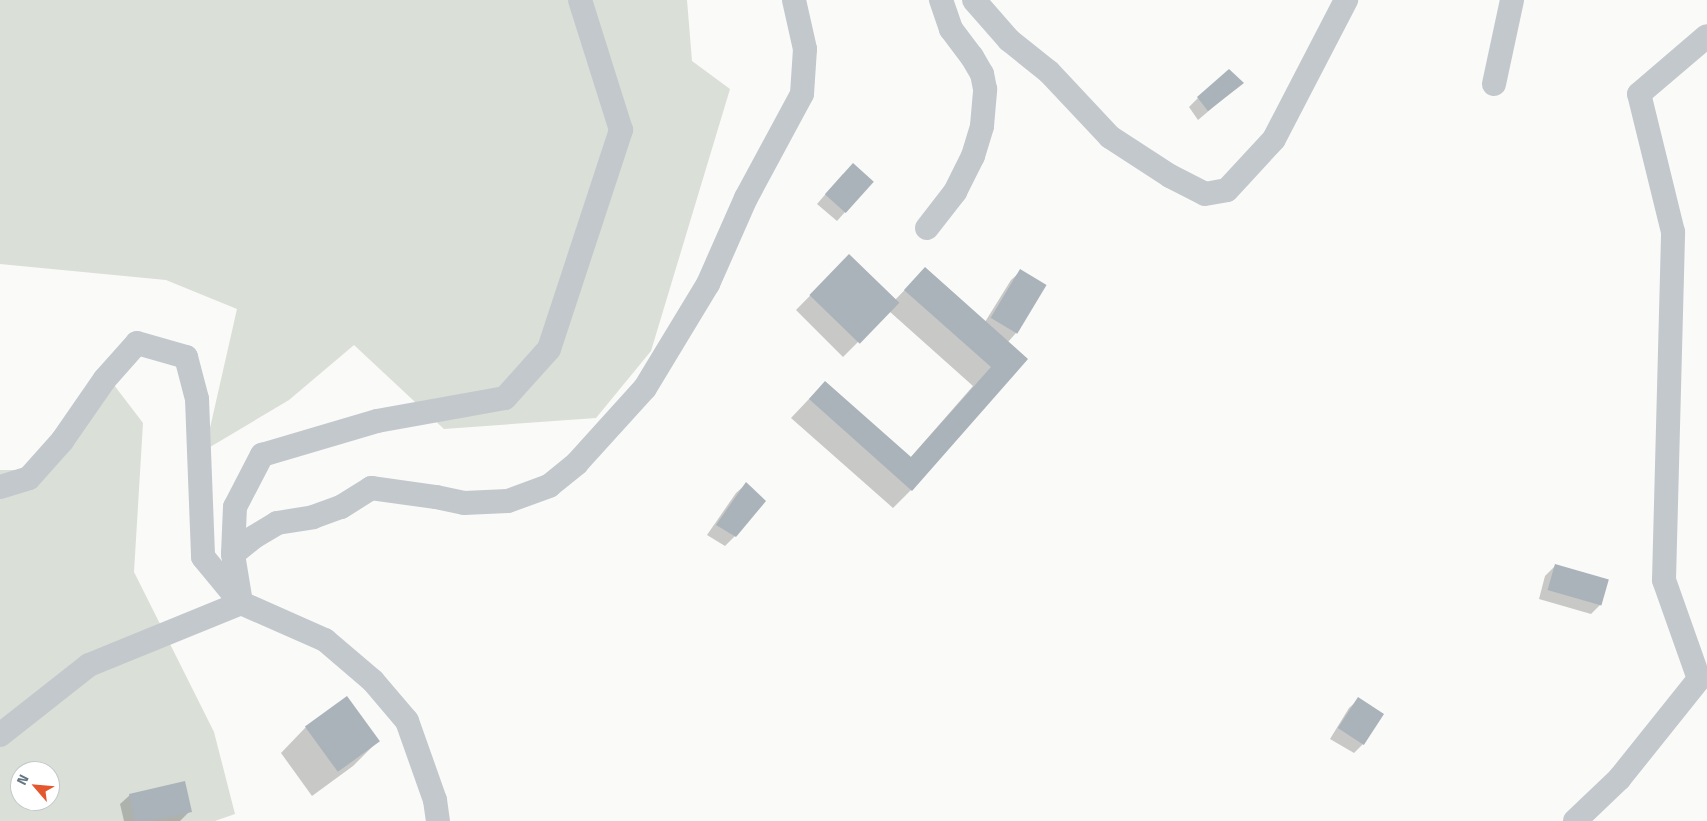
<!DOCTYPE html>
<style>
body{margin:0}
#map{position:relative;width:1707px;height:821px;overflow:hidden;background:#fafaf8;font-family:"Titillium Web",sans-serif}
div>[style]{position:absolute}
.green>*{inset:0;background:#dadfd7}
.shadow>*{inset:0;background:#0003}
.building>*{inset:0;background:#aab3b9;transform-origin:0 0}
.street>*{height:24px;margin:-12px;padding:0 12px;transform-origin:12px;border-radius:12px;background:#c3c8cc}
span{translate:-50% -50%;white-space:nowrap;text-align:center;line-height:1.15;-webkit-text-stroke:5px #fff;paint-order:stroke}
.north{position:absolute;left:10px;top:761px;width:50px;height:50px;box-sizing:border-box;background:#fff;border:1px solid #c1c8cd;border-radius:50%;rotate:297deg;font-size:14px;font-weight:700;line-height:20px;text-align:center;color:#657683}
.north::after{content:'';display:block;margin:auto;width:18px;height:22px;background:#e4572e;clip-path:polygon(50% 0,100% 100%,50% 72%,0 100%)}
</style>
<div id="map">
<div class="green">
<div style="clip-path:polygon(0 0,687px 0,692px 61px,730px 89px,651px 351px,596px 418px,444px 429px,354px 345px,289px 400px,205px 450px,237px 309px,166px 280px,0 264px)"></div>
<div style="clip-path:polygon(evenodd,114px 385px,143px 423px,134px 572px,214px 732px,235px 814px,215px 821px,0 821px,0 470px,29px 470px,114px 385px,20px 771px,50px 771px,50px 801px,20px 801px,20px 771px)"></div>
</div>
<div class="shadow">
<div style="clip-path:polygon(1242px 83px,1198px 120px,1189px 107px,1198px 98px)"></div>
<div style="clip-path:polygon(843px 174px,872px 182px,837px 221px,817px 204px)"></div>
<div style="clip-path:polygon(849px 256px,895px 300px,925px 269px,985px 322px,1011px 280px,1021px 271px,1016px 333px,1008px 342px,911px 490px,893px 508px,791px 418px,825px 382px,910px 458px,973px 386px,889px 311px,843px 357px,796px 310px)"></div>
<div style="clip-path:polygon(746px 484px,735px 536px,725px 546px,707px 535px,736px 493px)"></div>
<div style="clip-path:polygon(1555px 566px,1607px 580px,1601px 604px,1591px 614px,1539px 599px,1545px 576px)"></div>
<div style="clip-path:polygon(346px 698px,378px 741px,353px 766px,312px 796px,281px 753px,305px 728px)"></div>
<div style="clip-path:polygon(1359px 699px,1382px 714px,1363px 744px,1354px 753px,1330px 739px,1349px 708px)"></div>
<div style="clip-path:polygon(130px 795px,190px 811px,180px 821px,124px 821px,120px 804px)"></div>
</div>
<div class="building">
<div style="clip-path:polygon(1229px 69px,1244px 83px,1208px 111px,1197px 97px)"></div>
<div style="left:853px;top:163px;width:28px;height:42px;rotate:42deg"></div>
<div style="left:849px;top:254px;width:70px;height:57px;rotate:44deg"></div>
<div style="clip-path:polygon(925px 267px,1028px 359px,912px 491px,809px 399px,825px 381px,911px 457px,991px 367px,904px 290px)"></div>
<div style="left:1020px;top:269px;width:31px;height:57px;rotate:31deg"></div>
<div style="clip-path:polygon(746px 482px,766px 501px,736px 537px,716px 525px)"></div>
<div style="left:1555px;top:564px;width:56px;height:27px;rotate:16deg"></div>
<div style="left:347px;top:696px;width:56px;height:52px;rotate:54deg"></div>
<div style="left:1358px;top:697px;width:31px;height:37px;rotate:33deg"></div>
<div style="clip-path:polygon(185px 781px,192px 812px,150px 821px,135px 821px,129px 794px)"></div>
</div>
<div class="street">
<div style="left:974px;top:0;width:53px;rotate:48.8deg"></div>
<div style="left:1009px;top:40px;width:51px;rotate:38.7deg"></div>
<div style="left:1049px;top:72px;width:89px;rotate:46.8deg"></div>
<div style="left:1110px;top:137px;width:72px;rotate:33deg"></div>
<div style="left:1170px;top:176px;width:39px;rotate:27deg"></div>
<div style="left:1205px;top:194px;width:22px;rotate:-10deg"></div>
<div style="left:1227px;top:190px;width:69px;rotate:-47.3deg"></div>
<div style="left:1274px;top:139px;width:157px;rotate:-62.6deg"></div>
<div style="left:1494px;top:84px;width:86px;rotate:-77.9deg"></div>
<div style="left:927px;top:228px;width:46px;rotate:-52.1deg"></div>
<div style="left:955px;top:192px;width:40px;rotate:-63.4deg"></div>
<div style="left:973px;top:156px;width:31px;rotate:-73deg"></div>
<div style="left:982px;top:126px;width:37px;rotate:-85deg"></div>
<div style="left:985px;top:89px;width:15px;rotate:-101deg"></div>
<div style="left:982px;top:74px;width:20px;rotate:-120deg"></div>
<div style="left:972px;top:57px;width:35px;rotate:-127deg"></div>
<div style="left:951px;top:29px;width:31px;rotate:-109deg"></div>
<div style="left:0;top:487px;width:30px;rotate:-17deg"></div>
<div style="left:29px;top:478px;width:50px;rotate:-48.3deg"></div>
<div style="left:62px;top:441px;width:75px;rotate:-55.3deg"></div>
<div style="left:105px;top:379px;width:48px;rotate:-48.4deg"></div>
<div style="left:137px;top:343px;width:51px;rotate:15.9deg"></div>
<div style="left:186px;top:357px;width:43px;rotate:75.3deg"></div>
<div style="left:197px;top:399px;width:158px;rotate:87.8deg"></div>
<div style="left:203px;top:557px;width:60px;rotate:50.4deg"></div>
<div style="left:241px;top:603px;width:92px;rotate:23.8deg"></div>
<div style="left:325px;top:640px;width:63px;rotate:40.5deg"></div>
<div style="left:373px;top:681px;width:52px;rotate:49.6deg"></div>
<div style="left:407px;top:721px;width:84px;rotate:70.5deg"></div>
<div style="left:435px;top:800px;width:21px;rotate:82deg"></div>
<div style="left:233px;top:554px;width:27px;rotate:-39deg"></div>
<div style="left:254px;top:537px;width:27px;rotate:-31deg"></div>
<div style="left:277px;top:523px;width:36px;rotate:-9deg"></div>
<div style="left:313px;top:517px;width:30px;rotate:-20deg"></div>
<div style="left:341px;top:507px;width:36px;rotate:-32deg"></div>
<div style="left:371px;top:488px;width:66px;rotate:7.9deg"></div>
<div style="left:436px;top:497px;width:29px;rotate:12deg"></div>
<div style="left:464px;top:503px;width:44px;rotate:-2.6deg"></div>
<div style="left:508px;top:501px;width:44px;rotate:-20.1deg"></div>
<div style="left:549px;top:486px;width:36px;rotate:-39deg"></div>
<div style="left:577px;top:463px;width:101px;rotate:-47.8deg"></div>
<div style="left:645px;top:388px;width:122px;rotate:-58.8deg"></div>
<div style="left:708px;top:284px;width:94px;rotate:-66.2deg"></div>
<div style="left:746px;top:198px;width:118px;rotate:-61.7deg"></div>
<div style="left:802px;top:94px;width:45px;rotate:-86.2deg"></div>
<div style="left:805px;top:49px;width:50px;rotate:-102.7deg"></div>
<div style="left:241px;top:603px;width:50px;rotate:-99.3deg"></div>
<div style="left:233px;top:554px;width:47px;rotate:-87.6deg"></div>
<div style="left:235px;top:507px;width:59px;rotate:-62.6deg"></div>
<div style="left:262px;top:455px;width:120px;rotate:-16.5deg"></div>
<div style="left:377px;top:421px;width:130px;rotate:-10.2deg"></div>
<div style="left:505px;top:398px;width:66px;rotate:-48.1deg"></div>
<div style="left:549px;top:349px;width:231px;rotate:-71.8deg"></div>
<div style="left:621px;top:130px;width:136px;rotate:-107.5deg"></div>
<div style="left:0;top:735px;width:113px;rotate:-38.2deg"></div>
<div style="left:89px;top:665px;width:164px;rotate:-22.2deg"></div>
<div style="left:1575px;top:821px;width:61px;rotate:-43.7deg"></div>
<div style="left:1619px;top:779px;width:128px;rotate:-51.3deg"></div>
<div style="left:1699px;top:679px;width:105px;rotate:-109.5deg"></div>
<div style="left:1664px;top:580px;width:348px;rotate:-88.5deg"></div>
<div style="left:1673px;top:232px;width:142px;rotate:-103.8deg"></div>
<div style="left:1639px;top:94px;width:89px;rotate:-40.5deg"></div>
</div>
<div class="north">N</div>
</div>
